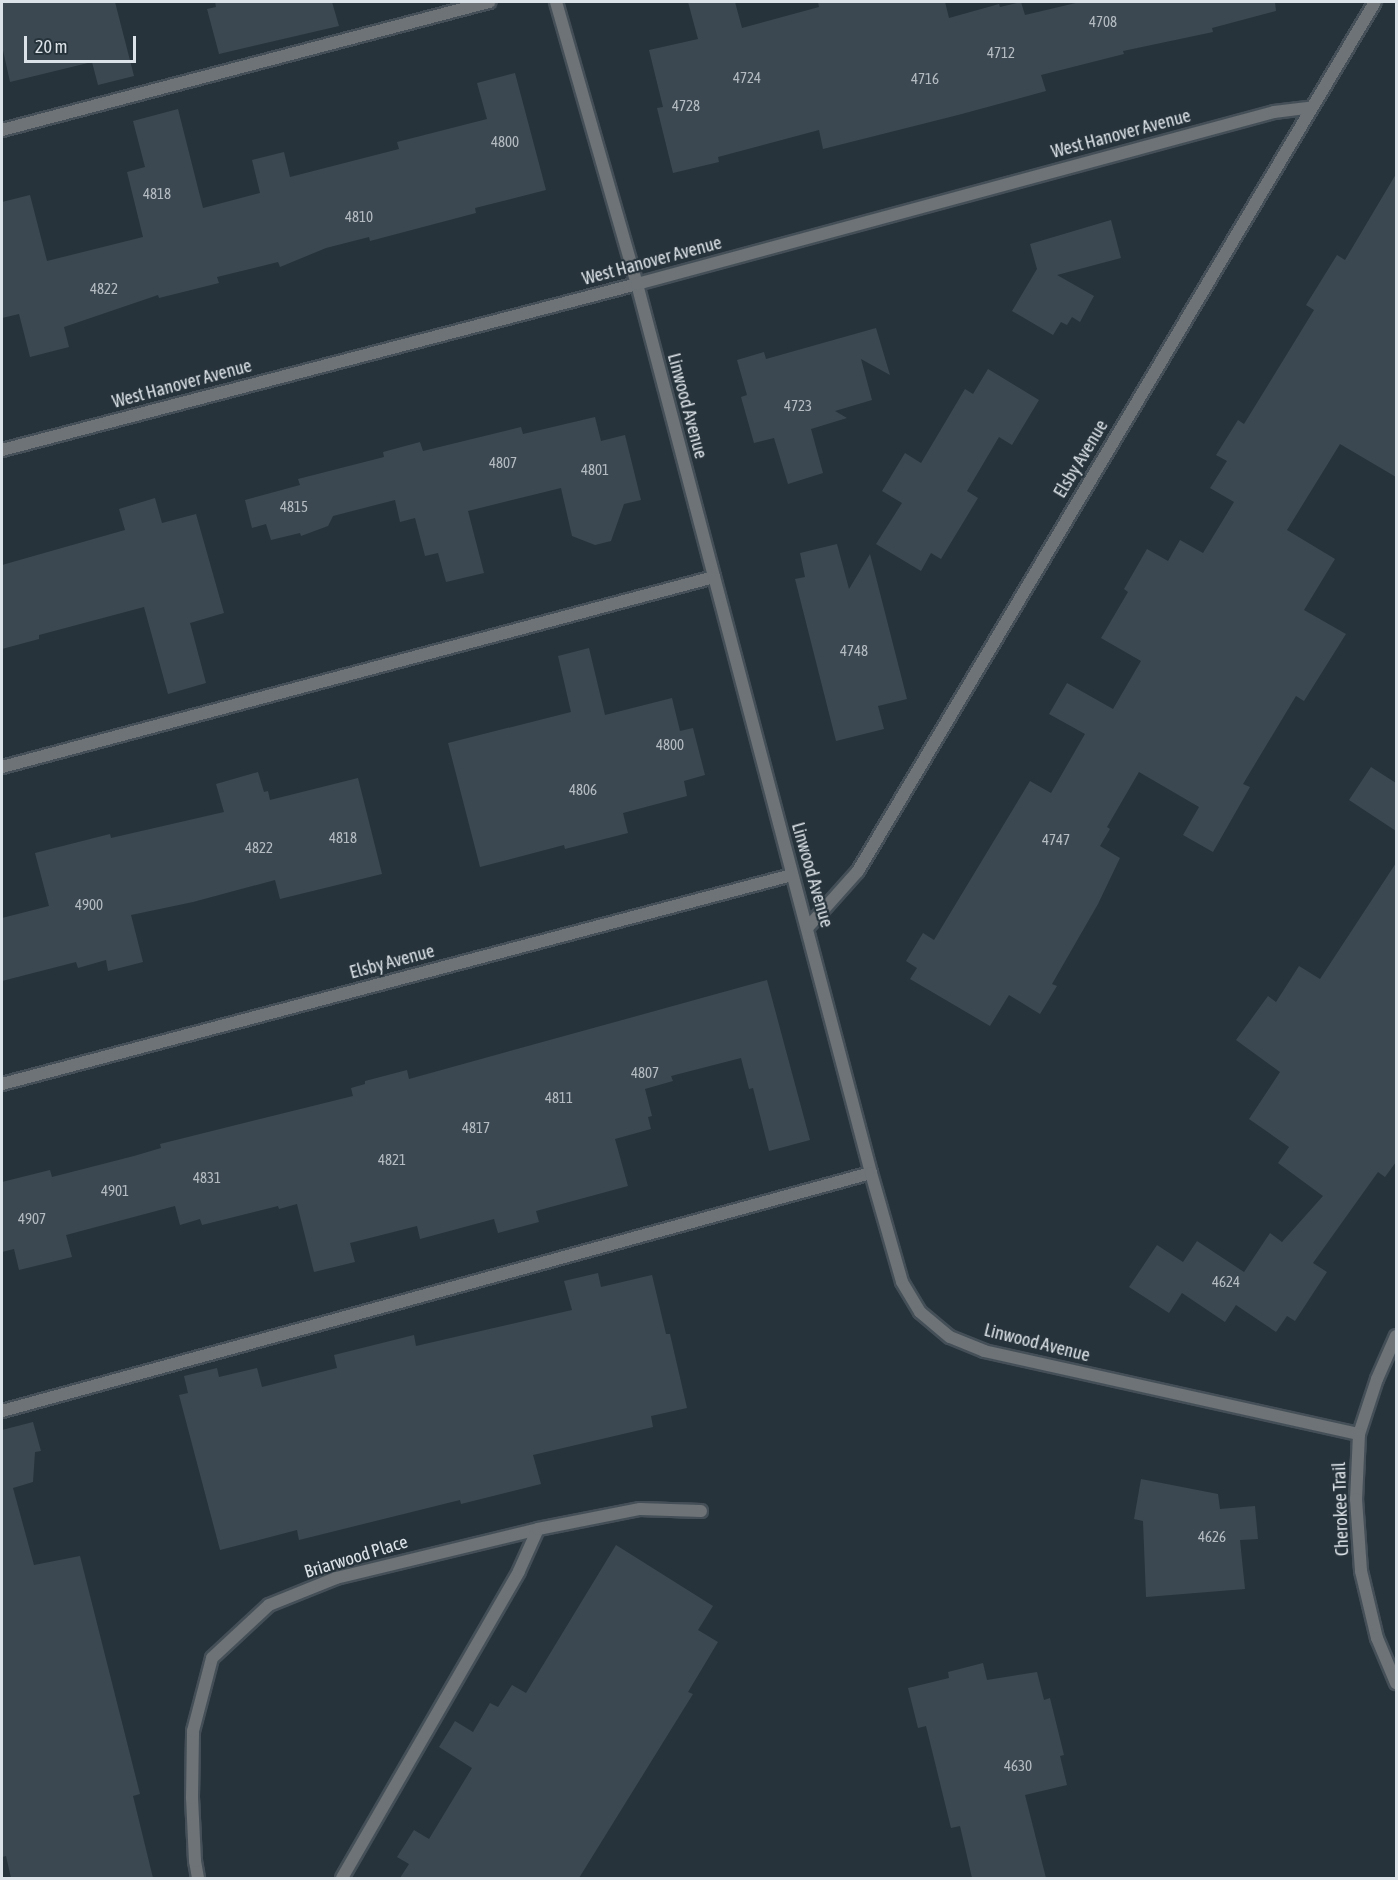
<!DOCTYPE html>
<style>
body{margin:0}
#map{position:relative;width:1398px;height:1880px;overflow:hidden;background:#27333b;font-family:"Asap Condensed",sans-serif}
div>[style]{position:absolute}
.building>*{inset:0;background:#3c4851}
.roads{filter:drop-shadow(2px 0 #444f57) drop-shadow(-2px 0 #444f57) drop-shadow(0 2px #444f57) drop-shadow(0 -2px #444f57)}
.lane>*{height:12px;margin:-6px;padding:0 6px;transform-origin:6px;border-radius:6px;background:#6d7377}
.street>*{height:12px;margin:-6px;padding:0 6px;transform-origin:6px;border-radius:6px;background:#6d7377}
span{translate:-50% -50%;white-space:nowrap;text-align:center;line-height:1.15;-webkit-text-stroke:4.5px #27333b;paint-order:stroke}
.number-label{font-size:15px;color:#b4bcc2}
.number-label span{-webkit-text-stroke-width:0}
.street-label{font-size:18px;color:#dce3e8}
.frame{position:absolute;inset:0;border:3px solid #dce3e8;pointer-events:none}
.scale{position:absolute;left:24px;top:36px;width:112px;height:27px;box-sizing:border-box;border:3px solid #dce3e8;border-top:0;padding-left:8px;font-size:18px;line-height:21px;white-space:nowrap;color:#dce3e8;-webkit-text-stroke:4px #27333b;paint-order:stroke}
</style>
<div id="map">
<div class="building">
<div style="clip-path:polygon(2px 2px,115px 2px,134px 76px,98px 85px,92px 62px,10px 82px,2px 46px)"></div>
<div style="clip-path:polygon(215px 2px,332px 2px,339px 26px,219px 54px,207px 9px,216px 7px)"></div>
<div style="clip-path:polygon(688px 2px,735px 2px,742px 28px,819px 7px,818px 2px,945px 2px,949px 18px,999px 4px,1000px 7px,1021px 2px,1025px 15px,1080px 2px,1275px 2px,1276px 11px,1212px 28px,1213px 32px,1123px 51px,1124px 54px,1041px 75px,1046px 91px,958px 115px,823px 149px,819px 130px,718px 157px,719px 162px,673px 173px,657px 108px,663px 107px,649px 50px,698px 39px)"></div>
<div style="clip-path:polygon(515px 73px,546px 190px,475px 208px,476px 213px,370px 241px,369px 237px,326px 248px,280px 267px,278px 262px,217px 277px,219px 283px,159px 298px,158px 295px,64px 327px,69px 347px,30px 357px,19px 314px,2px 318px,2px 202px,30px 195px,47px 261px,143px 237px,127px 172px,145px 167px,133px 121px,178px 109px,203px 208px,260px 193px,252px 160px,284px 152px,290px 177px,399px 149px,397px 142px,487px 119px,477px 83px)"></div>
<div style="clip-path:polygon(1396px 174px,1396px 477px,1340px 444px,1287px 530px,1335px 559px,1304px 610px,1346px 634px,1304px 701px,1296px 696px,1243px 784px,1250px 787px,1213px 852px,1183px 835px,1199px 807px,1139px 772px,1107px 827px,1110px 829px,1100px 846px,1120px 858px,1098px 904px,1052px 984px,1057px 986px,1040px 1014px,1009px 995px,990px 1026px,910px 979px,917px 968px,906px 961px,923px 933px,934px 940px,1030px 781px,1051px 793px,1085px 734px,1049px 714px,1067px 683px,1113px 709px,1141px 661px,1101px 638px,1128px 592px,1124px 589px,1147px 549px,1168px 561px,1180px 540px,1203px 553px,1234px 502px,1210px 488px,1227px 461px,1216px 455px,1238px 420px,1244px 424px,1314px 310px,1306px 305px,1337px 255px,1345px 260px)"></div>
<div style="clip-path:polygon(1111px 220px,1121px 258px,1057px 275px,1094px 296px,1080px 322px,1072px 317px,1067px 325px,1061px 322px,1053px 335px,1012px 311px,1037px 269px,1030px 244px)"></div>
<div style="clip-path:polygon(876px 328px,890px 375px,861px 359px,872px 400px,835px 411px,847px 418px,811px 429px,823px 473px,788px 484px,774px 438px,754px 443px,741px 397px,747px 395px,737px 360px,764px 352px,766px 359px)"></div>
<div style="clip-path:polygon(988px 369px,1039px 400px,1012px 445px,999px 437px,967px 491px,978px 498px,941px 559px,931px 553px,921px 571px,876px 544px,902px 503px,882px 491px,905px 453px,921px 463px,965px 389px,973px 394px)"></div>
<div style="clip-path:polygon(595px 417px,601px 441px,625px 435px,641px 500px,624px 504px,611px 541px,595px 545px,572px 536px,561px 488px,468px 511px,484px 573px,446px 582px,438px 553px,425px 556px,415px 518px,400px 522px,395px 500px,333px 516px,328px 526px,301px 536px,300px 533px,271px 540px,266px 524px,252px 528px,245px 500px,300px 485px,298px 479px,384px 457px,383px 452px,420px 442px,423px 451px,521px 427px,523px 434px)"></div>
<div style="clip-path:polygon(155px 498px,162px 523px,196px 514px,224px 613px,190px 623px,206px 683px,168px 694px,144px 607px,39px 635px,39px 639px,2px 649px,2px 565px,125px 530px,119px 509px)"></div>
<div style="clip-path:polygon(837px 544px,849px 589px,870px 554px,907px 699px,878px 706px,884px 729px,836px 741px,795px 579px,805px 577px,800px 553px)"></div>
<div style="clip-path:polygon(589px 648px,605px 715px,672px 698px,680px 731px,693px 728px,705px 775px,684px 781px,687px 796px,623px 813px,628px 833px,565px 849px,564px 845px,480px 867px,448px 743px,571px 712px,558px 656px)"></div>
<div style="clip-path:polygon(1371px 767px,1396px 783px,1396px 831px,1349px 800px)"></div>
<div style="clip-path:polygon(258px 772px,264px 792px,268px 791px,270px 800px,358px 778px,382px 874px,280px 899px,275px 880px,193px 902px,131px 915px,143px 962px,108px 971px,106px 960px,78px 968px,76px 962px,2px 981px,2px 918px,49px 906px,35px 853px,110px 834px,111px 838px,224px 812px,216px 784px)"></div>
<div style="clip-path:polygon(1396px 863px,1396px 1162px,1385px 1177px,1378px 1172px,1313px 1263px,1327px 1272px,1295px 1321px,1287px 1316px,1276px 1332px,1236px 1305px,1225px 1322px,1182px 1293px,1169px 1313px,1129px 1287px,1157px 1245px,1183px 1262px,1197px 1241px,1244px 1272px,1270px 1233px,1282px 1242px,1323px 1196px,1278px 1163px,1289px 1147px,1249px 1119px,1280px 1072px,1236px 1040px,1268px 996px,1276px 1002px,1299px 966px,1320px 979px)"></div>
<div style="clip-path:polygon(767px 980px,810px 1140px,769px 1151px,753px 1088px,749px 1089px,741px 1058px,671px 1076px,673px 1081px,645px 1089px,652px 1116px,648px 1117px,651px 1129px,615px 1139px,628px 1186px,536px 1211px,539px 1222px,498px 1233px,494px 1219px,420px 1239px,417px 1226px,350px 1243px,355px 1262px,314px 1272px,297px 1204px,279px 1209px,278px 1206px,202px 1225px,200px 1219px,180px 1225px,175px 1206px,66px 1235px,72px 1257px,19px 1270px,14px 1249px,2px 1252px,2px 1182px,50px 1170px,52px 1177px,134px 1156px,161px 1148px,160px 1144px,353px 1096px,351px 1088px,365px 1084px,365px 1081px,407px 1070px,409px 1079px)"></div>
<div style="clip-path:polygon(598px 1273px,601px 1287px,652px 1275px,666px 1334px,670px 1334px,687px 1408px,651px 1416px,653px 1427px,533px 1455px,541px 1484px,461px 1504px,460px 1500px,299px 1540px,297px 1530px,220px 1550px,179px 1395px,188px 1393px,184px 1376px,217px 1368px,219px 1377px,257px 1368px,262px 1387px,337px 1368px,334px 1355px,414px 1335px,416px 1346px,572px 1310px,564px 1281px)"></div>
<div style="clip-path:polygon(33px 1422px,41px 1451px,35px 1452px,33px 1482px,13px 1488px,34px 1565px,80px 1556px,140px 1794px,133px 1796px,153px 1878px,11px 1878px,6px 1856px,2px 1857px,2px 1430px)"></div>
<div style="clip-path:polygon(1141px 1479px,1218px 1494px,1220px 1509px,1255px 1506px,1258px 1539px,1240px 1540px,1245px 1589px,1146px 1597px,1143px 1521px,1134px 1519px)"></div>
<div style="clip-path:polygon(616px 1545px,713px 1606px,698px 1630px,718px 1642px,688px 1692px,693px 1694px,579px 1878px,400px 1878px,409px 1864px,397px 1857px,414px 1830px,429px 1839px,472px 1768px,439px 1747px,455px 1721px,473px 1732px,490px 1703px,498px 1707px,512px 1685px,526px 1693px)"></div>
<div style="clip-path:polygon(983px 1663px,987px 1680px,1037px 1672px,1044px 1700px,1050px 1698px,1064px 1755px,1060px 1756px,1067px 1785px,1025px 1795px,1046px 1878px,972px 1878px,960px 1826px,951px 1828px,926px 1726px,918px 1728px,908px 1688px,949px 1678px,948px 1672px)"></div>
</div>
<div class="roads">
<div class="lane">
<div style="left:2px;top:130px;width:504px;rotate:-14.73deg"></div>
<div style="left:2px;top:767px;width:737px;rotate:-14.94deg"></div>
<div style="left:2px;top:1411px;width:901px;rotate:-15.32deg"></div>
</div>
<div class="street">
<div style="left:556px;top:2px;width:293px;rotate:74deg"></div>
<div style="left:637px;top:284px;width:919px;rotate:75.25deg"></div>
<div style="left:871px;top:1173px;width:113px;rotate:74.1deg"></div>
<div style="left:902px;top:1282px;width:35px;rotate:59deg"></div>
<div style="left:920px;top:1312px;width:39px;rotate:40deg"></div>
<div style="left:950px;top:1337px;width:37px;rotate:22deg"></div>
<div style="left:984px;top:1351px;width:384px;rotate:12.5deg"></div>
<div style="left:2px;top:450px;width:656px;rotate:-14.65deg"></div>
<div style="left:637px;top:284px;width:660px;rotate:-15.11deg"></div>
<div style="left:1274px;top:112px;width:38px;rotate:-7deg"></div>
<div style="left:808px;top:927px;width:75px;rotate:-48.2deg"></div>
<div style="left:858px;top:871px;width:1011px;rotate:-59.25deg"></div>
<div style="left:2px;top:1084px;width:817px;rotate:-14.82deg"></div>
<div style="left:1396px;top:1336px;width:47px;rotate:113.8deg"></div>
<div style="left:1377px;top:1379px;width:58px;rotate:108.1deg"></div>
<div style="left:1359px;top:1434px;width:65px;rotate:92.6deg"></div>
<div style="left:1356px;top:1499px;width:72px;rotate:86deg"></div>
<div style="left:1361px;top:1571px;width:69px;rotate:76.6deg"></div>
<div style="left:1377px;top:1638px;width:49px;rotate:67.1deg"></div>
<div style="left:198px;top:1878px;width:17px;rotate:-100deg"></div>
<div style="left:195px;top:1861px;width:63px;rotate:-92.7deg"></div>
<div style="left:192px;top:1798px;width:67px;rotate:-89.1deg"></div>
<div style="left:193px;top:1731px;width:75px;rotate:-75.4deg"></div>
<div style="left:212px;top:1658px;width:78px;rotate:-42.9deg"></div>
<div style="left:269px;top:1605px;width:72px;rotate:-21.9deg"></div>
<div style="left:336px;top:1578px;width:208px;rotate:-13.6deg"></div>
<div style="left:342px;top:1878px;width:354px;rotate:-60deg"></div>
<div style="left:519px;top:1571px;width:46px;rotate:-65.7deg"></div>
<div style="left:538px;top:1529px;width:104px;rotate:-11.1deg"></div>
<div style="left:640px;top:1509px;width:61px;rotate:1.9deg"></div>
</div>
</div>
<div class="number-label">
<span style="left:1103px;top:22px">4708</span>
<span style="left:1001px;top:53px">4712</span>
<span style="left:747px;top:78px">4724</span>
<span style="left:925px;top:79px">4716</span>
<span style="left:686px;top:106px">4728</span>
<span style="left:505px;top:142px">4800</span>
<span style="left:157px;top:194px">4818</span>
<span style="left:359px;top:217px">4810</span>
<span style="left:104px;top:289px">4822</span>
<span style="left:798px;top:406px">4723</span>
<span style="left:503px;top:463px">4807</span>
<span style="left:595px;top:470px">4801</span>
<span style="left:294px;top:507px">4815</span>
<span style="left:854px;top:651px">4748</span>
<span style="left:670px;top:745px">4800</span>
<span style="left:583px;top:790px">4806</span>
<span style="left:343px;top:838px">4818</span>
<span style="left:1056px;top:840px">4747</span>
<span style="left:259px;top:848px">4822</span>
<span style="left:89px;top:905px">4900</span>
<span style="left:645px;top:1073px">4807</span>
<span style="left:559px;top:1098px">4811</span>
<span style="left:476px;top:1128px">4817</span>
<span style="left:392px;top:1160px">4821</span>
<span style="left:207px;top:1178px">4831</span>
<span style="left:115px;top:1191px">4901</span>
<span style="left:32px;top:1219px">4907</span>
<span style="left:1226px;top:1282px">4624</span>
<span style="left:1212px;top:1537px">4626</span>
<span style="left:1018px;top:1766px">4630</span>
</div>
<div class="street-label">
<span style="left:1121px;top:134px;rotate:-15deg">West Hanover Avenue</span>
<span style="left:652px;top:261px;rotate:-15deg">West Hanover Avenue</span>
<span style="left:182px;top:384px;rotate:-15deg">West Hanover Avenue</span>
<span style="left:687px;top:406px;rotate:75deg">Linwood Avenue</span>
<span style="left:1081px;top:459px;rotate:-59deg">Elsby Avenue</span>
<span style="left:812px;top:875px;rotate:74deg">Linwood Avenue</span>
<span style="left:392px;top:962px;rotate:-15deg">Elsby Avenue</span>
<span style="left:1037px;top:1343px;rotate:14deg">Linwood Avenue</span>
<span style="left:1341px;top:1509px;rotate:-92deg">Cherokee Trail</span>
<span style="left:356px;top:1557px;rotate:-17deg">Briarwood Place</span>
</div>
<div class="frame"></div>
<div class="scale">20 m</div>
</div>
